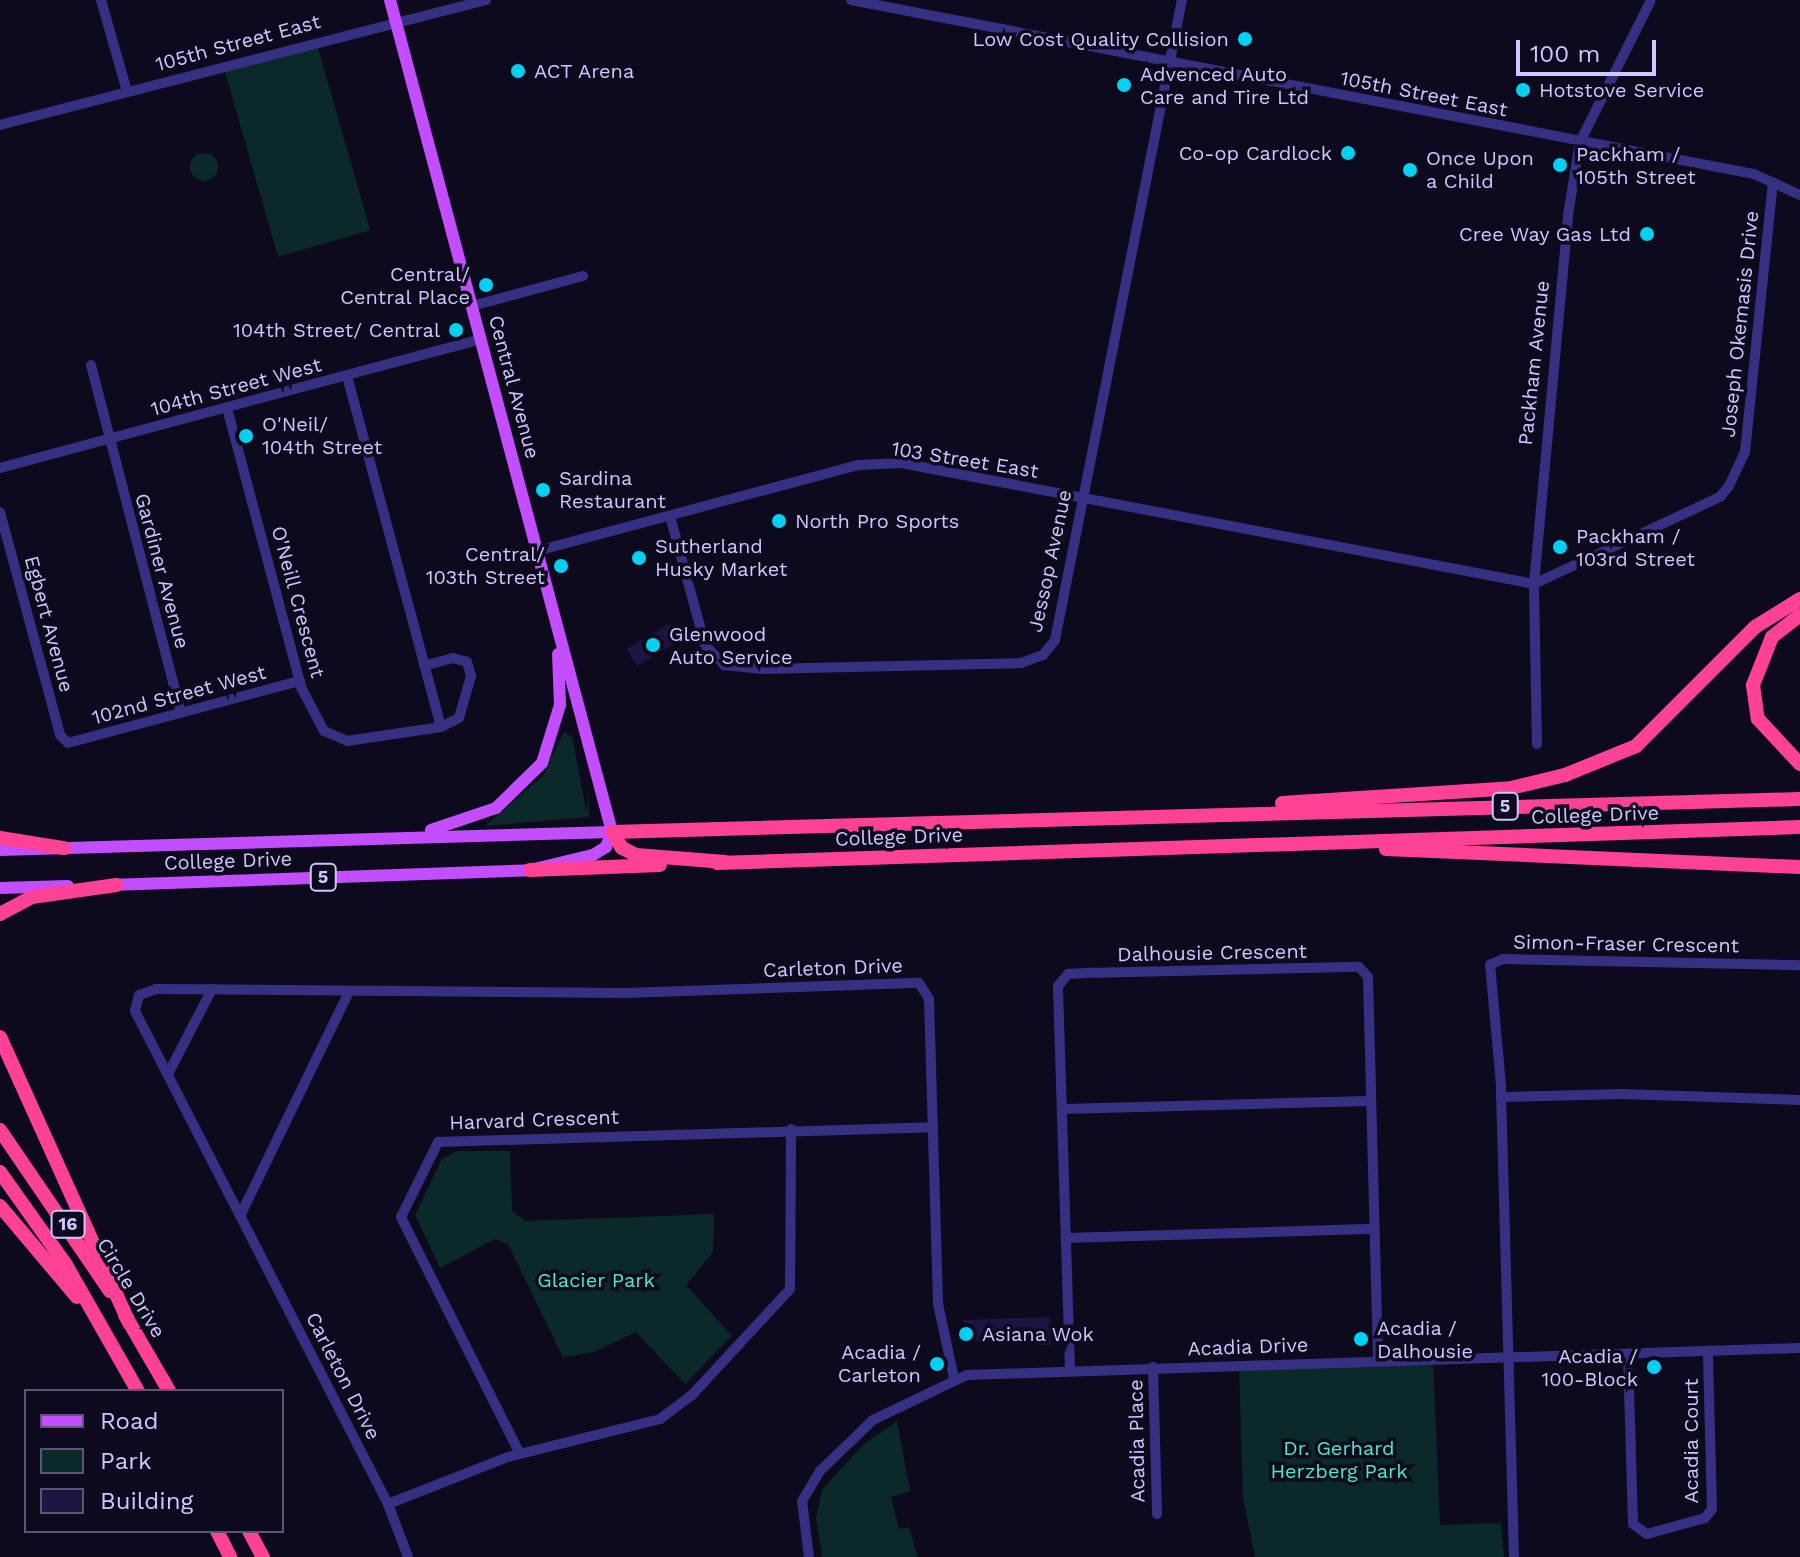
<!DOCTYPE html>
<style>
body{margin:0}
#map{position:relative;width:1800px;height:1557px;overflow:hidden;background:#0e0a1e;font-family:"Work Sans",sans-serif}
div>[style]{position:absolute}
.green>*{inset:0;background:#0c2929;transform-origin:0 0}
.round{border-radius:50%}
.building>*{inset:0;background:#1f1441;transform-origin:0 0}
.minor>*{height:10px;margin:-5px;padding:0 5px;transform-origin:5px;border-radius:5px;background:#363082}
.major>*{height:12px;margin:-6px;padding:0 6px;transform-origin:6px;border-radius:6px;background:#c34eff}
.highway>*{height:14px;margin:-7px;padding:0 7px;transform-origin:7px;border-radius:7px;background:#ff4295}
.dots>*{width:22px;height:22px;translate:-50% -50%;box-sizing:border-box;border:4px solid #0e0a1e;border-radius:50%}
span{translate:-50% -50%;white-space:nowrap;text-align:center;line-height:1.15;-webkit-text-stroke:7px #0e0a1e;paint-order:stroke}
.shield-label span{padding:2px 6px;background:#0e0a1e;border:2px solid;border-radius:6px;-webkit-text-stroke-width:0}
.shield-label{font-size:18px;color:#cfc7ff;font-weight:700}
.poi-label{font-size:20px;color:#cfc7ff}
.right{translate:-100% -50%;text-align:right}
.left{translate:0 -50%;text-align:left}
.street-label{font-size:20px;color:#cfc7ff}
.park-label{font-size:20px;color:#47ebc8}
.legend{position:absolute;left:24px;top:1389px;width:260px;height:144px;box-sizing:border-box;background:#0e0a1e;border:2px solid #5b5678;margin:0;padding:10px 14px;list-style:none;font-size:24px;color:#cfc7ff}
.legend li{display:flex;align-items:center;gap:16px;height:40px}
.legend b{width:40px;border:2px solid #5b5678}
.scale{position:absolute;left:1516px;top:40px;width:140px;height:36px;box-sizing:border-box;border:4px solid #cfc7ff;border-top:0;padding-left:10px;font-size:24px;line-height:28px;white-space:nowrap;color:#cfc7ff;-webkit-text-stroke:6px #0e0a1e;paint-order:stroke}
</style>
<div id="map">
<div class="green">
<div style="left:316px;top:41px;width:197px;height:96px;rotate:74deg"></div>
<div class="round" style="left:190px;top:153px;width:28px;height:28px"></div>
<div style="clip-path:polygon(564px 732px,572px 737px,587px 813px,588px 785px,589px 817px,485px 826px,543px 776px)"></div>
<div style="clip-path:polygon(510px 1151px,512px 1211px,526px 1221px,714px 1214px,713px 1252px,686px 1285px,732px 1336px,685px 1384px,636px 1332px,594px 1352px,563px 1357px,508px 1244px,495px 1239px,440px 1268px,415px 1215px,442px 1159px,457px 1151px)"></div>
<div style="clip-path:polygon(1433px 1360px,1440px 1525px,1501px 1523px,1504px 1557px,1255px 1557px,1243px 1498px,1239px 1365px)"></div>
<div style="clip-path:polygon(897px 1421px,910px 1491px,891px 1497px,899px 1529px,909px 1527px,918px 1557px,822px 1557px,816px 1518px,822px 1490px,863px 1445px)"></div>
</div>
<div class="building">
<div style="left:669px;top:624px;width:20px;height:49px;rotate:60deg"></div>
<div style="clip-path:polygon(1050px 1317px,1051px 1345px,963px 1341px,963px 1320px)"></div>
</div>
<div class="minor">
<div style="left:101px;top:0;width:95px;rotate:74.1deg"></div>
<div style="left:851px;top:0;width:920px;rotate:10.91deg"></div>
<div style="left:1754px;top:174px;width:51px;rotate:24.5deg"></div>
<div style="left:0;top:125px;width:502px;rotate:-14.42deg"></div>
<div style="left:472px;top:306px;width:115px;rotate:-15.1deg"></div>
<div style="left:91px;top:365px;width:359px;rotate:75.5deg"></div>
<div style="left:347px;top:376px;width:363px;rotate:75deg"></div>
<div style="left:227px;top:408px;width:291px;rotate:75.1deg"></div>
<div style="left:302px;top:689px;width:47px;rotate:62.4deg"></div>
<div style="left:324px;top:731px;width:25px;rotate:23deg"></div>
<div style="left:347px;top:741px;width:95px;rotate:-8.5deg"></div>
<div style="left:441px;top:727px;width:20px;rotate:-27deg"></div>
<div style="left:459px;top:718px;width:44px;rotate:-74.1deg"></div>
<div style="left:471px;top:676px;width:15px;rotate:-106deg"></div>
<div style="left:467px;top:662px;width:15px;rotate:-164deg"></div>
<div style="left:453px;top:658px;width:30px;rotate:165deg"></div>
<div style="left:0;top:468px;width:498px;rotate:-15deg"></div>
<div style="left:0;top:512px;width:231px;rotate:74.9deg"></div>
<div style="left:60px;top:735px;width:11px;rotate:45deg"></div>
<div style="left:68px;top:743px;width:240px;rotate:-15deg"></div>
<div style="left:670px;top:516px;width:134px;rotate:74.8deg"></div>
<div style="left:705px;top:645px;width:28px;rotate:46deg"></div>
<div style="left:724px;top:665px;width:39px;rotate:6deg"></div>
<div style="left:763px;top:669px;width:258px;rotate:-1.3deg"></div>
<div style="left:1021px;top:663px;width:23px;rotate:-20deg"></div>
<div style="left:1043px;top:655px;width:19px;rotate:-51deg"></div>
<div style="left:1055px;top:640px;width:652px;rotate:-78.78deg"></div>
<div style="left:537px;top:551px;width:333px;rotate:-15deg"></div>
<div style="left:859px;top:465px;width:42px;rotate:-2.7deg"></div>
<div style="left:901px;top:463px;width:644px;rotate:10.82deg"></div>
<div style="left:1534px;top:584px;width:205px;rotate:-25.1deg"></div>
<div style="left:1720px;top:497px;width:14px;rotate:-51deg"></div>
<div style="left:1729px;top:486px;width:38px;rotate:-65deg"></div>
<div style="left:1745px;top:452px;width:271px;rotate:-84.1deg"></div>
<div style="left:1537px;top:744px;width:160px;rotate:-91.1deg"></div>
<div style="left:1534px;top:584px;width:371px;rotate:-84.7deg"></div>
<div style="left:1568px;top:215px;width:74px;rotate:-80.7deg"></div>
<div style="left:1580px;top:142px;width:157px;rotate:-63.4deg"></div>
<div style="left:168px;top:1074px;width:96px;rotate:-62.6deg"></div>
<div style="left:1501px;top:1097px;width:121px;rotate:-1.4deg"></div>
<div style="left:1622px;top:1094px;width:178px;rotate:1.9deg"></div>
<div style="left:1063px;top:1109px;width:307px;rotate:-1.5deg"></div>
<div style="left:241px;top:1214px;width:247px;rotate:-64.1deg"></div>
<div style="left:1066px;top:1238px;width:308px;rotate:-1.7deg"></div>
<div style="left:1628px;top:1354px;width:170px;rotate:88.3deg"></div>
<div style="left:1633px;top:1524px;width:17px;rotate:36deg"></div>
<div style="left:1647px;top:1534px;width:60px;rotate:-15.4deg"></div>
<div style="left:1705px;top:1518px;width:11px;rotate:-52deg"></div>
<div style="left:1712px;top:1509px;width:156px;rotate:-91.5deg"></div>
<div style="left:1153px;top:1367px;width:147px;rotate:88.4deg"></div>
<div style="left:1070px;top:1370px;width:384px;rotate:-91.8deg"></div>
<div style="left:1058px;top:986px;width:16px;rotate:-50deg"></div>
<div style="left:1068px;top:974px;width:18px;rotate:-3deg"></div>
<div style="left:1086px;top:973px;width:273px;rotate:-1.3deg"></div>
<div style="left:1359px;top:967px;width:13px;rotate:48deg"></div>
<div style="left:1368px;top:977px;width:383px;rotate:88.5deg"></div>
<div style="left:520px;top:1454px;width:265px;rotate:-116.7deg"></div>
<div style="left:401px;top:1217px;width:84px;rotate:-63.7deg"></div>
<div style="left:438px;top:1142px;width:494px;rotate:-1.7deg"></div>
<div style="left:388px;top:1504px;width:129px;rotate:-21.4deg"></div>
<div style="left:508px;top:1457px;width:157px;rotate:-14deg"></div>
<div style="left:660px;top:1419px;width:40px;rotate:-37deg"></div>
<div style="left:692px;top:1395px;width:144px;rotate:-47.2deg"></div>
<div style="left:790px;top:1289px;width:160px;rotate:-89.6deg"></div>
<div style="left:408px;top:1557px;width:57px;rotate:-110.7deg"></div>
<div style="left:388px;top:1504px;width:554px;rotate:-117.17deg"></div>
<div style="left:135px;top:1011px;width:16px;rotate:-76deg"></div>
<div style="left:139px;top:995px;width:18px;rotate:-19deg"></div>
<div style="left:156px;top:989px;width:470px;rotate:0.5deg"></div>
<div style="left:626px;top:993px;width:293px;rotate:-2deg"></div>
<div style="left:919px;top:983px;width:19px;rotate:58deg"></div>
<div style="left:929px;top:999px;width:305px;rotate:88.3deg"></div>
<div style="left:938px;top:1304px;width:76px;rotate:77.8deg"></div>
<div style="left:809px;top:1557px;width:56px;rotate:-97.1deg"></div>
<div style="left:802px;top:1501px;width:35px;rotate:-59deg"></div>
<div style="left:820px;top:1471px;width:74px;rotate:-43.9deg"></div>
<div style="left:873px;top:1420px;width:104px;rotate:-25.6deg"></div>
<div style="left:967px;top:1375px;width:833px;rotate:-1.86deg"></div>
<div style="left:1514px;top:1557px;width:472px;rotate:-91.6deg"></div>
<div style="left:1501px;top:1085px;width:121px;rotate:-95.2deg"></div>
<div style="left:1490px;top:965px;width:14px;rotate:-25deg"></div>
<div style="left:1503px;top:959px;width:297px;rotate:1.2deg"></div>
</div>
<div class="major">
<div style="left:390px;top:0;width:861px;rotate:75.06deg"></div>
<div style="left:431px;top:830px;width:69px;rotate:-18.7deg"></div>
<div style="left:496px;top:808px;width:64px;rotate:-44.4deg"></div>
<div style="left:542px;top:763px;width:61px;rotate:-72.8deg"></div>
<div style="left:560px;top:705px;width:51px;rotate:-92.2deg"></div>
<div style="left:0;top:850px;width:612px;rotate:-1.68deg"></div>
<div style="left:110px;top:885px;width:420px;rotate:-2deg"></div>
<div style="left:530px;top:870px;width:65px;rotate:-13.4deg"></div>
<div style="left:593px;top:855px;width:15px;rotate:-32deg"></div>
<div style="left:606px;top:847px;width:16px;rotate:-68deg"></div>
<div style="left:0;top:888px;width:68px;rotate:-1.7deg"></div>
</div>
<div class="highway">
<div style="left:1800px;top:615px;width:36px;rotate:142deg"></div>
<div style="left:1772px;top:637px;width:52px;rotate:111.6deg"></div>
<div style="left:1753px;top:685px;width:34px;rotate:82deg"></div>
<div style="left:1758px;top:719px;width:62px;rotate:47deg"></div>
<div style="left:1282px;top:803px;width:229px;rotate:-3.7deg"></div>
<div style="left:1511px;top:788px;width:56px;rotate:-13.5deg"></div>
<div style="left:1565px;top:775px;width:77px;rotate:-22.2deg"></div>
<div style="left:1636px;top:746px;width:168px;rotate:-45deg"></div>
<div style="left:1755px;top:627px;width:53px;rotate:-31.9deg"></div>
<div style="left:0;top:838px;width:65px;rotate:8.9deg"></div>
<div style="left:1386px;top:849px;width:414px;rotate:2.5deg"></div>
<div style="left:725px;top:862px;width:89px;rotate:-175.5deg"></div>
<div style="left:636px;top:855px;width:16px;rotate:-153deg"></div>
<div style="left:622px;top:848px;width:19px;rotate:-122deg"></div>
<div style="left:612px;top:832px;width:1188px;rotate:-1.59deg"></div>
<div style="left:717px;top:863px;width:1084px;rotate:-1.9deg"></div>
<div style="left:530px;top:870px;width:130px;rotate:-2.2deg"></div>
<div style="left:0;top:914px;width:36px;rotate:-28deg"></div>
<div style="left:32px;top:897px;width:85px;rotate:-8.1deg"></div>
<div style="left:0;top:1037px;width:314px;rotate:65.7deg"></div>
<div style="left:0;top:1130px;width:195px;rotate:55.7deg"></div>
<div style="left:0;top:1172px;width:114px;rotate:54.6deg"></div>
<div style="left:66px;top:1265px;width:145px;rotate:60.3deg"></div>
<div style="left:0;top:1206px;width:119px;rotate:49.8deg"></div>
<div style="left:125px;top:1315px;width:88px;rotate:59.9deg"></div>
<div style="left:217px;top:1531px;width:29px;rotate:63deg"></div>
<div style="left:249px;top:1531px;width:30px;rotate:62deg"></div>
</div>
<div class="dots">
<div style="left:1245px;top:39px;background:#00d1f2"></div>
<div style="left:518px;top:71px;background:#00d1f2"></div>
<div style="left:1124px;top:85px;background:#00d1f2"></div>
<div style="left:1523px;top:90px;background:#00d1f2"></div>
<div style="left:1348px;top:153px;background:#00d1f2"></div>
<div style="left:1560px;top:165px;background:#00d1f2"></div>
<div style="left:1410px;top:170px;background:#00d1f2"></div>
<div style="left:1647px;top:234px;background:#00d1f2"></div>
<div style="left:486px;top:285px;background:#00d1f2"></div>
<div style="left:456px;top:330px;background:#00d1f2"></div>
<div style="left:246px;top:436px;background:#00d1f2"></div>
<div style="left:543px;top:490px;background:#00d1f2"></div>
<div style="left:779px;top:521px;background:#00d1f2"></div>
<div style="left:1560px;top:547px;background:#00d1f2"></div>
<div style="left:639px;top:558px;background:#00d1f2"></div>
<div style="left:561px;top:566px;background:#00d1f2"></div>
<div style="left:653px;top:645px;background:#00d1f2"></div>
<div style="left:966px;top:1334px;background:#00d1f2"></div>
<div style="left:1361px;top:1339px;background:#00d1f2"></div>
<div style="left:937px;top:1364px;background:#00d1f2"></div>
<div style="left:1654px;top:1367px;background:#00d1f2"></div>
</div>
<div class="shield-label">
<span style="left:1505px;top:806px">5</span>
<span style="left:323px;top:877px">5</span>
<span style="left:68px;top:1224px">16</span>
</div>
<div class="poi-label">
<span class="right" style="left:1229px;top:39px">Low Cost Quality Collision</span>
<span class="left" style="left:534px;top:71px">ACT Arena</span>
<span class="left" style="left:1140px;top:86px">Advenced Auto<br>Care and Tire Ltd</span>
<span class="left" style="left:1539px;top:90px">Hotstove Service</span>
<span class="right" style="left:1332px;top:153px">Co-op Cardlock</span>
<span class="left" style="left:1576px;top:166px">Packham /<br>105th Street</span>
<span class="left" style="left:1426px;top:170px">Once Upon<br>a Child</span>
<span class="right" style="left:1631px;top:234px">Cree Way Gas Ltd</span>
<span class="right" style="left:470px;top:286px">Central/<br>Central Place</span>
<span class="right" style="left:440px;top:330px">104th Street/ Central</span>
<span class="left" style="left:262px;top:436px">O'Neil/<br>104th Street</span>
<span class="left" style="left:559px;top:490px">Sardina<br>Restaurant</span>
<span class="left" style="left:795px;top:521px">North Pro Sports</span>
<span class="left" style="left:1576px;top:548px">Packham /<br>103rd Street</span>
<span class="left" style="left:655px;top:558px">Sutherland<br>Husky Market</span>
<span class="right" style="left:545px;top:566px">Central/<br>103th Street</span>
<span class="left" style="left:669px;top:646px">Glenwood<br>Auto Service</span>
<span class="left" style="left:1377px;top:1340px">Acadia /<br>Dalhousie</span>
<span class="left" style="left:982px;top:1334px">Asiana Wok</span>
<span class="right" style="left:921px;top:1364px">Acadia /<br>Carleton</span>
<span class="right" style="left:1638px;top:1368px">Acadia /<br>100-Block</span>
</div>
<div class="street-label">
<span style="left:238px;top:43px;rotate:-15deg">105th Street East</span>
<span style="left:1424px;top:94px;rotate:11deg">105th Street East</span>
<span style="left:1740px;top:324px;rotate:-84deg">Joseph Okemasis Drive</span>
<span style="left:1534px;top:363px;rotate:-84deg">Packham Avenue</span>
<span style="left:236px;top:387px;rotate:-15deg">104th Street West</span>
<span style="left:514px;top:387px;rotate:75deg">Central Avenue</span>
<span style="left:965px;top:460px;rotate:9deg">103 Street East</span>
<span style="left:1050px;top:561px;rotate:-78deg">Jessop Avenue</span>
<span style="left:162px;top:571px;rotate:75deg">Gardiner Avenue</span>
<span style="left:298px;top:602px;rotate:75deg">O'Neill Crescent</span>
<span style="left:49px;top:624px;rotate:75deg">Egbert Avenue</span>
<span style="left:179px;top:695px;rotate:-15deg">102nd Street West</span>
<span style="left:1595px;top:815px;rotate:-2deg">College Drive</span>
<span style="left:899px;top:837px;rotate:-2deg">College Drive</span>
<span style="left:228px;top:861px;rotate:-2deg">College Drive</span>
<span style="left:1626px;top:944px;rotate:1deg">Simon-Fraser Crescent</span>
<span style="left:1212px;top:953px;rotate:-1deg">Dalhousie Crescent</span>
<span style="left:833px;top:968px;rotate:-2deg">Carleton Drive</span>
<span style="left:534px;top:1120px;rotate:-2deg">Harvard Crescent</span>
<span style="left:131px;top:1288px;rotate:59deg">Circle Drive</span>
<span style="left:1248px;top:1347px;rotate:-2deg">Acadia Drive</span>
<span style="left:343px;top:1376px;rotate:63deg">Carleton Drive</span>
<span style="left:1137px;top:1441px;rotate:-91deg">Acadia Place</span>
<span style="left:1691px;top:1441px;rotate:-90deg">Acadia Court</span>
</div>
<div class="park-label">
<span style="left:596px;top:1280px">Glacier Park</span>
<span style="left:1339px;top:1460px">Dr. Gerhard<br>Herzberg Park</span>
</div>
<ul class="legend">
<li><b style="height:10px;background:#c34eff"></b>Road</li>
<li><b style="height:22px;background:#0c2929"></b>Park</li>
<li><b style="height:22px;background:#1f1441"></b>Building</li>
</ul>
<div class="scale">100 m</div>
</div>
